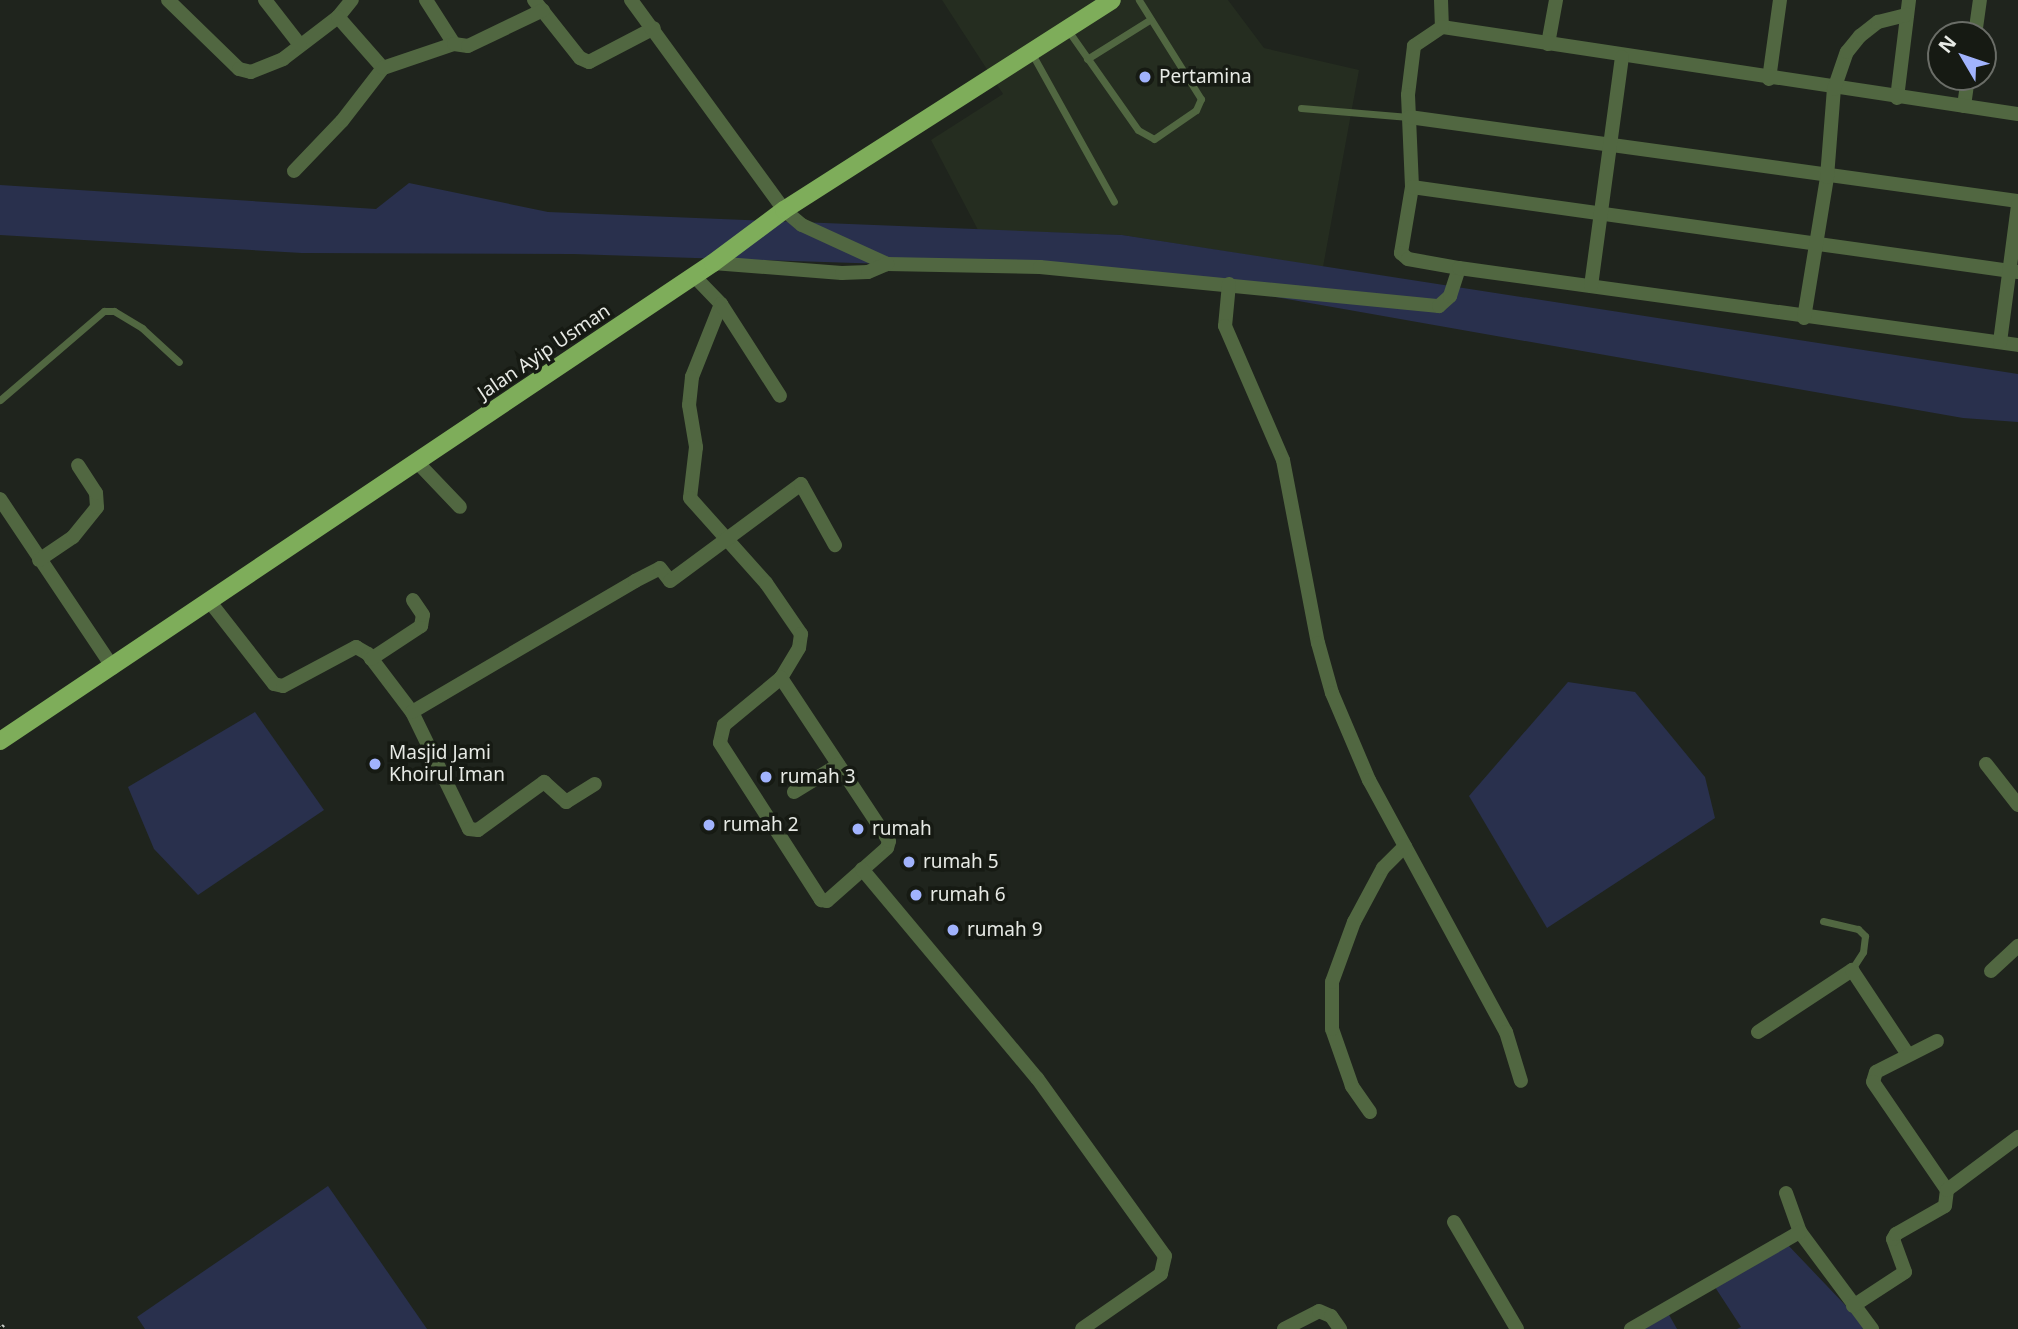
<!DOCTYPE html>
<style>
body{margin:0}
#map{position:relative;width:2018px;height:1329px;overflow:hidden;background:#1f241d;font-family:"Noto Sans",sans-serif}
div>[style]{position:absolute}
.built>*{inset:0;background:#252d20}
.green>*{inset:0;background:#29304d}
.lane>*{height:7px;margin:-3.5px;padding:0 3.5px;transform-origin:3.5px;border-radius:3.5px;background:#516741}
.street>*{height:14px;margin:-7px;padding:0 7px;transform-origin:7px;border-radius:7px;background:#516741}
.primary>*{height:18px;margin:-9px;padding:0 9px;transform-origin:9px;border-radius:9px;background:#7ead5a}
.rail>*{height:8px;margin-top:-4px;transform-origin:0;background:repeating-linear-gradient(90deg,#161a13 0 16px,#cacdc8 0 32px);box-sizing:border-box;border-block:2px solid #cacdc8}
.dots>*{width:19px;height:19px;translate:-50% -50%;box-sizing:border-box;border:4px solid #161a13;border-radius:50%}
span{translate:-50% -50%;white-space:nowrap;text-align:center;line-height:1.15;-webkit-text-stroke:7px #161a13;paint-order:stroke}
.poi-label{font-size:19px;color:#e7eae5}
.left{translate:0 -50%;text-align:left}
.street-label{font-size:19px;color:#e7eae5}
.north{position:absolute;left:1927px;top:21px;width:70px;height:70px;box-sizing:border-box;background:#161a13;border:2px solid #6a6d67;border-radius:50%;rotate:309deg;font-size:19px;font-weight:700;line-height:28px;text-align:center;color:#e7eae5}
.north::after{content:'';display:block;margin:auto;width:24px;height:32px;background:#a1b3fd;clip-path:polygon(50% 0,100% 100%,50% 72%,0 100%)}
</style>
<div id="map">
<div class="built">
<div style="clip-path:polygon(942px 0,1228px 0,1264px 48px,1359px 70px,1323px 267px,1122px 235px,978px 230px,931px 140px,1003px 94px)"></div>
</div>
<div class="green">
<div style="clip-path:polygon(409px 183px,548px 212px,1122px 235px,2018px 374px,2018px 422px,1963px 418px,1133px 272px,573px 254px,302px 253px,0 235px,0 185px,376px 209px)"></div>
<div style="clip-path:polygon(1568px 682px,1635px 692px,1705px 777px,1715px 818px,1547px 928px,1469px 796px)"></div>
<div style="clip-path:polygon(255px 712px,324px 810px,198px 895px,154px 849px,128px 787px)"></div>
<div style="clip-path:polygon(328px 1186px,427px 1329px,145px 1329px,137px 1317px)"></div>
<div style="clip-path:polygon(1787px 1244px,1868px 1329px,1737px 1329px,1741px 1327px,1713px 1284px)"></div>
<div style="clip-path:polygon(1668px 1313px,1677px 1329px,1629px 1329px)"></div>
</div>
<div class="lane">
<div style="left:1067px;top:29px;width:123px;rotate:54.9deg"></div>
<div style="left:1138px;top:130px;width:18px;rotate:29deg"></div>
<div style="left:1154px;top:139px;width:51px;rotate:-34.6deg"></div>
<div style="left:1196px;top:110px;width:12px;rotate:-66deg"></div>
<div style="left:1201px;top:99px;width:117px;rotate:-122.1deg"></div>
<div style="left:1031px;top:52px;width:171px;rotate:61deg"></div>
<div style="left:1087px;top:59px;width:75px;rotate:-32deg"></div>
<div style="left:1301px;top:108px;width:108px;rotate:4.8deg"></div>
<div style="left:0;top:400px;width:137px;rotate:-40.6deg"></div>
<div style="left:104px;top:311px;width:10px"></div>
<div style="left:114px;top:311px;width:33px;rotate:31deg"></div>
<div style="left:142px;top:328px;width:50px;rotate:42.6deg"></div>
<div style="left:1823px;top:921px;width:36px;rotate:13deg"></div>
<div style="left:1858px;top:929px;width:10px;rotate:45deg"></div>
<div style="left:1865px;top:936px;width:16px;rotate:97deg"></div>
<div style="left:1863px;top:952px;width:20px;rotate:123deg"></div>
</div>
<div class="street">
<div style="left:168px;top:0;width:99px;rotate:44.2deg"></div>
<div style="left:239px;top:69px;width:12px;rotate:14deg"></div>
<div style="left:251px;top:72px;width:35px;rotate:-22deg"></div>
<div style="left:283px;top:59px;width:69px;rotate:-37.4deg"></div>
<div style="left:338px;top:17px;width:22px;rotate:-51deg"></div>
<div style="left:265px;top:0;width:57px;rotate:52.1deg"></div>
<div style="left:426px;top:0;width:52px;rotate:57.5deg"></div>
<div style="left:534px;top:0;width:74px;rotate:51.6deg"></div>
<div style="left:580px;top:58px;width:10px;rotate:24deg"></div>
<div style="left:589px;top:62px;width:73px;rotate:-27.6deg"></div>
<div style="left:631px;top:0;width:260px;rotate:53.9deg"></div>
<div style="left:784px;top:210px;width:23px;rotate:40deg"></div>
<div style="left:802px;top:225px;width:94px;rotate:24.6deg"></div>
<div style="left:887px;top:264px;width:153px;rotate:1.1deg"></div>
<div style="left:1040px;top:267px;width:401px;rotate:5.6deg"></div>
<div style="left:1439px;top:306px;width:15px;rotate:-42deg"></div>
<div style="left:1450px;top:296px;width:29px;rotate:-72deg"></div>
<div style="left:1441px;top:0;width:27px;rotate:88deg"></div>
<div style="left:338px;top:17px;width:68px;rotate:48.6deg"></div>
<div style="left:1975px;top:35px;width:35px;rotate:-82deg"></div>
<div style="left:1548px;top:44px;width:45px;rotate:-79.7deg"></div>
<div style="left:1769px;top:79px;width:80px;rotate:-82.1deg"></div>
<div style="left:1897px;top:98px;width:99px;rotate:-83deg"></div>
<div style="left:1964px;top:106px;width:29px;rotate:-82deg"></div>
<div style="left:2018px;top:114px;width:583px;rotate:-171.41deg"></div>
<div style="left:1442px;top:27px;width:34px;rotate:146deg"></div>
<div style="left:1414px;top:46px;width:49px;rotate:97deg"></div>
<div style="left:1408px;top:95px;width:92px;rotate:87.5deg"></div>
<div style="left:1412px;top:187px;width:67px;rotate:99.5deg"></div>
<div style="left:1401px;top:253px;width:9px;rotate:41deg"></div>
<div style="left:1408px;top:259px;width:52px;rotate:10deg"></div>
<div style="left:1459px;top:268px;width:564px;rotate:7.84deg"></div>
<div style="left:1409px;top:117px;width:615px;rotate:7.85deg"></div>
<div style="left:294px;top:171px;width:69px;rotate:-46.2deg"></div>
<div style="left:342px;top:121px;width:67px;rotate:-52.3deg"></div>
<div style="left:383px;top:68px;width:75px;rotate:-18.7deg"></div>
<div style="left:454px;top:44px;width:14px;rotate:8deg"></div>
<div style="left:468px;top:46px;width:83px;rotate:-25.6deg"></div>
<div style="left:1412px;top:187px;width:612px;rotate:7.98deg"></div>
<div style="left:713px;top:263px;width:129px;rotate:4.4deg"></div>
<div style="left:842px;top:273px;width:26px;rotate:-2deg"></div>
<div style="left:868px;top:272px;width:21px;rotate:-23deg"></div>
<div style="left:694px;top:276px;width:39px;rotate:46deg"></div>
<div style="left:721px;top:304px;width:79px;rotate:111.7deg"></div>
<div style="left:692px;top:377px;width:28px;rotate:96deg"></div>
<div style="left:689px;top:405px;width:43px;rotate:80.5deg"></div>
<div style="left:696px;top:447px;width:51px;rotate:96.7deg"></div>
<div style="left:690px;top:498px;width:114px;rotate:48.2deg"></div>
<div style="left:766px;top:583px;width:62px;rotate:55.5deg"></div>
<div style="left:801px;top:634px;width:14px;rotate:98deg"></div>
<div style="left:799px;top:648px;width:35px;rotate:121deg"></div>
<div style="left:781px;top:678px;width:74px;rotate:140.5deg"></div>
<div style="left:724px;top:725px;width:18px;rotate:103deg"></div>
<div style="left:720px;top:743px;width:187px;rotate:57.2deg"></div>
<div style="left:821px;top:900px;width:6px;rotate:9deg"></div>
<div style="left:827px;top:901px;width:80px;rotate:-41.5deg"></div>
<div style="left:887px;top:848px;width:7px;rotate:-74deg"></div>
<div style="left:889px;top:841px;width:196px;rotate:-123.5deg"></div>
<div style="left:1229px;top:284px;width:42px;rotate:95.4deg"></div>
<div style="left:1225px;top:326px;width:146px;rotate:66.6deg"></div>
<div style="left:1283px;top:460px;width:186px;rotate:79.2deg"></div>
<div style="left:1318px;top:643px;width:52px;rotate:74.4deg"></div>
<div style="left:1332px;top:693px;width:95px;rotate:67deg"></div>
<div style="left:1369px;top:780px;width:287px;rotate:61.5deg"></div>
<div style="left:1506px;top:1032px;width:51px;rotate:73deg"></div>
<div style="left:1591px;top:286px;width:231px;rotate:-82.3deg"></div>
<div style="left:721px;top:304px;width:109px;rotate:57.3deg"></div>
<div style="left:1804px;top:318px;width:143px;rotate:-80.7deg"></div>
<div style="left:1827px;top:177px;width:88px;rotate:-85.5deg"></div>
<div style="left:1834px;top:89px;width:39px;rotate:-71deg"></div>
<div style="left:1847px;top:52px;width:21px;rotate:-51deg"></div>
<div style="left:1860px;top:36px;width:23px;rotate:-38deg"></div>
<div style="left:1878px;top:22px;width:30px;rotate:-14deg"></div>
<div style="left:2000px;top:342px;width:138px;rotate:-82.5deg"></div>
<div style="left:417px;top:462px;width:62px;rotate:46.3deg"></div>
<div style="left:0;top:499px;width:203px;rotate:56.2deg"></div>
<div style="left:39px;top:560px;width:41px;rotate:-34.1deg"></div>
<div style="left:73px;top:537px;width:38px;rotate:-51deg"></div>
<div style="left:97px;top:507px;width:14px;rotate:-94deg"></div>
<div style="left:96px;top:493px;width:33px;rotate:-123deg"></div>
<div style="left:210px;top:602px;width:104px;rotate:52deg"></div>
<div style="left:274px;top:684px;width:9px;rotate:13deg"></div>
<div style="left:283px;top:686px;width:83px;rotate:-28.1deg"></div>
<div style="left:356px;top:647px;width:14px;rotate:30deg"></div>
<div style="left:368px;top:654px;width:73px;rotate:52.8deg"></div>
<div style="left:412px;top:712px;width:130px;rotate:64deg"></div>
<div style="left:469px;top:829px;width:9px;rotate:6deg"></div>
<div style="left:478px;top:830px;width:82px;rotate:-36deg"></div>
<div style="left:544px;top:782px;width:30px;rotate:42deg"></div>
<div style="left:566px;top:802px;width:34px;rotate:-32deg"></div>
<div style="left:371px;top:659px;width:60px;rotate:-33.4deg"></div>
<div style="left:421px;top:626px;width:11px;rotate:-80deg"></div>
<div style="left:423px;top:615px;width:18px;rotate:-124deg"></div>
<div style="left:412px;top:712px;width:259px;rotate:-30.4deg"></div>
<div style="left:635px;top:581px;width:28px;rotate:-27deg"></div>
<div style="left:660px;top:568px;width:16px;rotate:52deg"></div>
<div style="left:670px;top:581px;width:163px;rotate:-36.5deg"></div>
<div style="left:801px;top:484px;width:70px;rotate:60.9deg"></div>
<div style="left:1986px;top:764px;width:52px;rotate:52deg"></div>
<div style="left:794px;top:792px;width:52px;rotate:-31.5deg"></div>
<div style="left:862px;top:869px;width:273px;rotate:50.1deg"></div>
<div style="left:1037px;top:1078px;width:219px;rotate:54.3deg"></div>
<div style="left:1165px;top:1256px;width:18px;rotate:103deg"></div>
<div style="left:1161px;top:1274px;width:96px;rotate:145.2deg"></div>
<div style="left:1991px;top:971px;width:37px;rotate:-43deg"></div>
<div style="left:1758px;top:1032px;width:113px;rotate:-33.4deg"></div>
<div style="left:1852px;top:970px;width:100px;rotate:56.5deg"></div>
<div style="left:1937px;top:1041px;width:68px;rotate:153.1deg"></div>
<div style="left:1876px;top:1072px;width:10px;rotate:107deg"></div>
<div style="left:1873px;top:1082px;width:131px;rotate:55.6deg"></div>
<div style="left:1370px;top:1112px;width:32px;rotate:-125deg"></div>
<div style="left:1352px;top:1086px;width:60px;rotate:-109.3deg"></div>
<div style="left:1332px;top:1029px;width:47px;rotate:-90deg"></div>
<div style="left:1332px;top:982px;width:64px;rotate:-69.9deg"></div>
<div style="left:1354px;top:922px;width:61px;rotate:-61.8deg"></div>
<div style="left:1383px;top:868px;width:31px;rotate:-45deg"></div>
<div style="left:1786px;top:1193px;width:41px;rotate:70.3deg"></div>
<div style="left:1800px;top:1232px;width:121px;rotate:53.4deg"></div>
<div style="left:1454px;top:1222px;width:124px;rotate:59.5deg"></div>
<div style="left:1853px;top:1306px;width:62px;rotate:-33.2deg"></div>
<div style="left:1905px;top:1272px;width:35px;rotate:-110deg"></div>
<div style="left:1893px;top:1239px;width:6px;rotate:-59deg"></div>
<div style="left:1896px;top:1234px;width:56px;rotate:-29.7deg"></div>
<div style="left:1945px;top:1206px;width:16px;rotate:-83deg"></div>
<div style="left:1947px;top:1190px;width:89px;rotate:-36.7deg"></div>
<div style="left:1284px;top:1329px;width:39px;rotate:-27deg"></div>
<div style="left:1319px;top:1311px;width:13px;rotate:23deg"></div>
<div style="left:1331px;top:1316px;width:16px;rotate:55deg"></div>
<div style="left:1631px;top:1329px;width:195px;rotate:-29.9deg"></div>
</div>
<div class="primary">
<div style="left:0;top:741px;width:858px;rotate:-33.84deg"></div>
<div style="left:713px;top:263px;width:89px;rotate:-36.7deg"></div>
<div style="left:784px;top:210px;width:389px;rotate:-32.6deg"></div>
</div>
<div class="rail">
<div style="left:0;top:1327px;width:3px;rotate:45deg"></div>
</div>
<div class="dots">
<div style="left:1145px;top:77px;background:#a1b3fd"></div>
<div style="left:375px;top:764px;background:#a1b3fd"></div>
<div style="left:766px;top:777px;background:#a1b3fd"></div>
<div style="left:709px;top:825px;background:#a1b3fd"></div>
<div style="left:858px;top:829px;background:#a1b3fd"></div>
<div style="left:909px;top:862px;background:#a1b3fd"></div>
<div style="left:916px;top:895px;background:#a1b3fd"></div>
<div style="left:953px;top:930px;background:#a1b3fd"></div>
</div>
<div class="poi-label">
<span class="left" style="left:1159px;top:77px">Pertamina</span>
<span class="left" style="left:389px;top:764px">Masjid Jami<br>Khoirul Iman</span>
<span class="left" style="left:780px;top:777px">rumah 3</span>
<span class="left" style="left:723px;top:825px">rumah 2</span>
<span class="left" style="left:872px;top:829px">rumah</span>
<span class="left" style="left:923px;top:862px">rumah 5</span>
<span class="left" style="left:930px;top:895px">rumah 6</span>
<span class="left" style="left:967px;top:930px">rumah 9</span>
</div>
<div class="street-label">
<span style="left:544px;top:352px;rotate:-34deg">Jalan Ayip Usman</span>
</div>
<div class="north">N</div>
</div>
